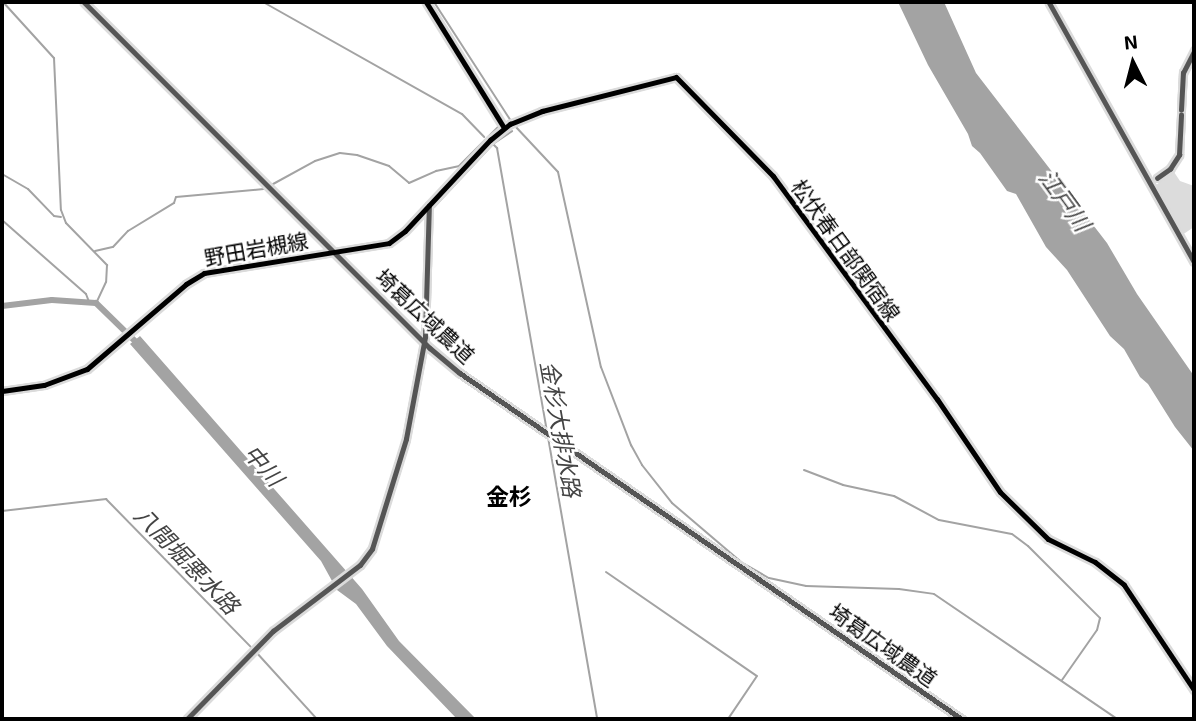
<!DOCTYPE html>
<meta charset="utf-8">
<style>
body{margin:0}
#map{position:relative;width:1196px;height:721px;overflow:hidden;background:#fff;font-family:"Exo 2","Noto Sans JP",sans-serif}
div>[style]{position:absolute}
.green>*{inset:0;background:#dcdcdc}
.water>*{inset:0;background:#a3a3a3}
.stream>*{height:2px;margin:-1px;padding:0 1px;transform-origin:1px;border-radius:1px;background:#a3a3a3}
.river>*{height:6px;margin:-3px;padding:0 3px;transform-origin:3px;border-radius:3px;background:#a3a3a3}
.roads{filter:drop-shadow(2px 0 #dbdbdb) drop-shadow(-2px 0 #dbdbdb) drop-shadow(0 2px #dbdbdb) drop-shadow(0 -2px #dbdbdb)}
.minor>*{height:4.5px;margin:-2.25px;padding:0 2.25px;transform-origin:2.25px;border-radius:2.25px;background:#555}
.major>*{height:5px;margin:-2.5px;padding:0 2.5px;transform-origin:2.5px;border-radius:2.5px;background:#000}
span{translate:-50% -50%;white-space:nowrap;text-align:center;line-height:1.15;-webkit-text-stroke:5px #fff;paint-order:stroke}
.street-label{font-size:21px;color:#000}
.water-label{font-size:23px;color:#444;font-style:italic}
.neighbourhood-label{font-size:23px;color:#000;font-weight:700}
.frame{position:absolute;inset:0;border:4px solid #000;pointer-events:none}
.north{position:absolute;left:1098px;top:28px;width:70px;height:70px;-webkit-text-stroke:5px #fff;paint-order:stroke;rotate:354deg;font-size:19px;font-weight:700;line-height:28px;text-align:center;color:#000}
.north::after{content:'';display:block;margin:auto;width:24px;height:32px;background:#000;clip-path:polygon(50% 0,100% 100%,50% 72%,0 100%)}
</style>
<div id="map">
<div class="green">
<div style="clip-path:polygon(1174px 172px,1180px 181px,1194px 186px,1194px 227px,1182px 235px,1156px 185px)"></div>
</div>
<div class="water">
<div style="clip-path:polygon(898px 2px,944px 2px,976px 73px,1107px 243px,1137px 294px,1194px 376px,1194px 451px,1175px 427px,1148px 384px,1140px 377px,1124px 349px,1110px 336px,1067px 270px,1046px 247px,1016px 194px,1007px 191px,980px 153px,972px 146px,968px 134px,928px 65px)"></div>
<div style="clip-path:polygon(140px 336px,362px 589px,399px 641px,476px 719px,457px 719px,387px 646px,356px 604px,337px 590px,321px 561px,130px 344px)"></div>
</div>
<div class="stream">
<div style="left:3px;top:2px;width:76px;rotate:47.7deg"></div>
<div style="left:54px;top:58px;width:152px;rotate:87.4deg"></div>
<div style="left:61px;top:210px;width:14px;rotate:69deg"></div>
<div style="left:66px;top:223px;width:59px;rotate:45.7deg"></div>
<div style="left:107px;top:265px;width:17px;rotate:93deg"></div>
<div style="left:106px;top:282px;width:23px;rotate:115deg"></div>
<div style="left:263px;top:2px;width:228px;rotate:29.4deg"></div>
<div style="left:462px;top:114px;width:32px;rotate:46deg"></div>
<div style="left:434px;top:2px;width:142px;rotate:57.1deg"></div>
<div style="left:515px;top:126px;width:63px;rotate:46.9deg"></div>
<div style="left:558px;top:172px;width:200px;rotate:77.6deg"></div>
<div style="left:601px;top:367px;width:84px;rotate:69deg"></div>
<div style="left:631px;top:445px;width:23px;rotate:61deg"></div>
<div style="left:642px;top:465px;width:48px;rotate:51.7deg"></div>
<div style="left:672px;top:503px;width:91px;rotate:40.5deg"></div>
<div style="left:741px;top:562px;width:32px;rotate:30deg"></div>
<div style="left:769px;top:578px;width:38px;rotate:12deg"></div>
<div style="left:806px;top:586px;width:93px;rotate:1.8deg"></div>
<div style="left:899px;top:589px;width:35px;rotate:8deg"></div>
<div style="left:934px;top:594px;width:222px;rotate:34.3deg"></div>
<div style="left:493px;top:144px;width:6px;rotate:45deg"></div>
<div style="left:497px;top:148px;width:287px;rotate:80deg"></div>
<div style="left:2px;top:174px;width:30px;rotate:30deg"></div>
<div style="left:28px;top:189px;width:37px;rotate:46deg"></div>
<div style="left:54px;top:216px;width:7px;rotate:8deg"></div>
<div style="left:434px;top:207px;width:86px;rotate:-46.9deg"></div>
<div style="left:493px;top:144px;width:23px;rotate:-34deg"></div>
<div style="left:2px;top:220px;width:112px;rotate:41.4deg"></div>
<div style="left:86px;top:294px;width:9px;rotate:69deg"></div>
<div style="left:95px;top:251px;width:18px;rotate:-13deg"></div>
<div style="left:113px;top:247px;width:22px;rotate:-47deg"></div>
<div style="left:128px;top:231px;width:54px;rotate:-31.3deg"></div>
<div style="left:174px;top:203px;width:6px;rotate:-72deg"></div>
<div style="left:176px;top:197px;width:88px;rotate:-5.2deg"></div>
<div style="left:264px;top:189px;width:58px;rotate:-28.8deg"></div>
<div style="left:315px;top:161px;width:26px;rotate:-18deg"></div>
<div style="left:340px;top:153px;width:17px;rotate:7deg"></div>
<div style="left:357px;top:155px;width:34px;rotate:19deg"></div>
<div style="left:389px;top:166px;width:26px;rotate:40deg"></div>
<div style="left:409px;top:183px;width:30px;rotate:-24deg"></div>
<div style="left:436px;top:171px;width:24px;rotate:-12deg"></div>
<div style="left:459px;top:166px;width:58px;rotate:-45deg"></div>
<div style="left:548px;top:437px;width:286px;rotate:80.1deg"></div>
<div style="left:804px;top:470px;width:42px;rotate:21deg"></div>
<div style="left:843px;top:485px;width:52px;rotate:12.2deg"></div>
<div style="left:894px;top:496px;width:51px;rotate:28.1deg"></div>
<div style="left:939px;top:520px;width:74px;rotate:10.9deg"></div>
<div style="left:1012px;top:534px;width:20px;rotate:37deg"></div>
<div style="left:1028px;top:546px;width:102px;rotate:45deg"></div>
<div style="left:1100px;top:618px;width:12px;rotate:104deg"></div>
<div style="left:1097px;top:630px;width:61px;rotate:125deg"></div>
<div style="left:2px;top:511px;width:105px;rotate:-6.6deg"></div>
<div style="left:106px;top:499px;width:209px;rotate:45.6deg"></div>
<div style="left:606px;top:572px;width:183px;rotate:34.6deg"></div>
<div style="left:757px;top:676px;width:52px;rotate:124deg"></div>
<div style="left:256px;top:652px;width:91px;rotate:47.7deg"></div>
</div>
<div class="river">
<div style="left:2px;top:306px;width:50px;rotate:-6.8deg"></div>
<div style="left:52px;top:300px;width:44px;rotate:3.9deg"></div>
<div style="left:96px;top:303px;width:60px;rotate:44.3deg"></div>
</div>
<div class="roads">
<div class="minor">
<div style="left:84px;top:2px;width:489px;rotate:45deg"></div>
<div style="left:430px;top:348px;width:39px;rotate:40deg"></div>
<div style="left:460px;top:373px;width:610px;rotate:34.58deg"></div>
<div style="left:1049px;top:2px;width:297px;rotate:60.8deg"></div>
<div style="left:1181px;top:110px;width:37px;rotate:-87deg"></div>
<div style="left:1183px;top:73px;width:25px;rotate:-63deg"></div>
<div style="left:1157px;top:178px;width:16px;rotate:-35deg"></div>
<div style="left:1170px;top:169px;width:17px;rotate:-57deg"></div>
<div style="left:1179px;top:155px;width:40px;rotate:-87.1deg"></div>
<div style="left:187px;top:719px;width:123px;rotate:-45.7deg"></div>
<div style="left:273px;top:631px;width:109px;rotate:-37.2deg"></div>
<div style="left:360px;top:565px;width:20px;rotate:-53deg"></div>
<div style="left:372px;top:549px;width:115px;rotate:-72.8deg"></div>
<div style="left:406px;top:439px;width:104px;rotate:-79.4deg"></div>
<div style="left:425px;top:337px;width:131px;rotate:-88.3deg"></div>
</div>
<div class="major">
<div style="left:426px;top:2px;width:148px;rotate:58.2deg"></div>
<div style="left:2px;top:391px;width:42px;rotate:-8.1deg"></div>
<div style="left:44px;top:385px;width:46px;rotate:-20.4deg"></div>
<div style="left:87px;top:369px;width:130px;rotate:-40.6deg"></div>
<div style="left:186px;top:284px;width:21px;rotate:-31deg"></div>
<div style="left:204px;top:273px;width:187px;rotate:-9.2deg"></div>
<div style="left:389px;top:243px;width:20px;rotate:-37deg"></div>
<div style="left:405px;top:231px;width:125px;rotate:-47deg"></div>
<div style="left:490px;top:140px;width:26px;rotate:-39deg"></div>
<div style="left:510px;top:124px;width:35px;rotate:-22deg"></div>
<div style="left:542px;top:111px;width:138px;rotate:-14.2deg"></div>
<div style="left:676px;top:77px;width:139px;rotate:45.6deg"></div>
<div style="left:773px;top:176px;width:277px;rotate:53.7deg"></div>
<div style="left:937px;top:399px;width:112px;rotate:55.9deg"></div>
<div style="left:1000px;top:492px;width:67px;rotate:44.4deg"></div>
<div style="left:1048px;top:539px;width:52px;rotate:26.1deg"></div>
<div style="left:1095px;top:562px;width:37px;rotate:38deg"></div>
<div style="left:1124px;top:585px;width:126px;rotate:56.3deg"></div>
</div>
</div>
<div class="street-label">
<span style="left:256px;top:249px;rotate:-10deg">野田岩槻線</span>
<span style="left:846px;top:250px;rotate:54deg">松伏春日部関宿線</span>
<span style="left:425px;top:316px;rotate:43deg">埼葛広域農道</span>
<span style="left:883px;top:645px;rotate:35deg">埼葛広域農道</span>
</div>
<div class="water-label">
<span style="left:1065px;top:200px;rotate:54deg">江戸川</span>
<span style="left:561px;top:429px;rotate:80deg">金杉大排水路</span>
<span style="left:264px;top:465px;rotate:49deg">中川</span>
<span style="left:187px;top:560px;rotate:46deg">八間堀悪水路</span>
</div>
<div class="neighbourhood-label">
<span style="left:509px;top:496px">金杉</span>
</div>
<div class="frame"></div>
<div class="north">N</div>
</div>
